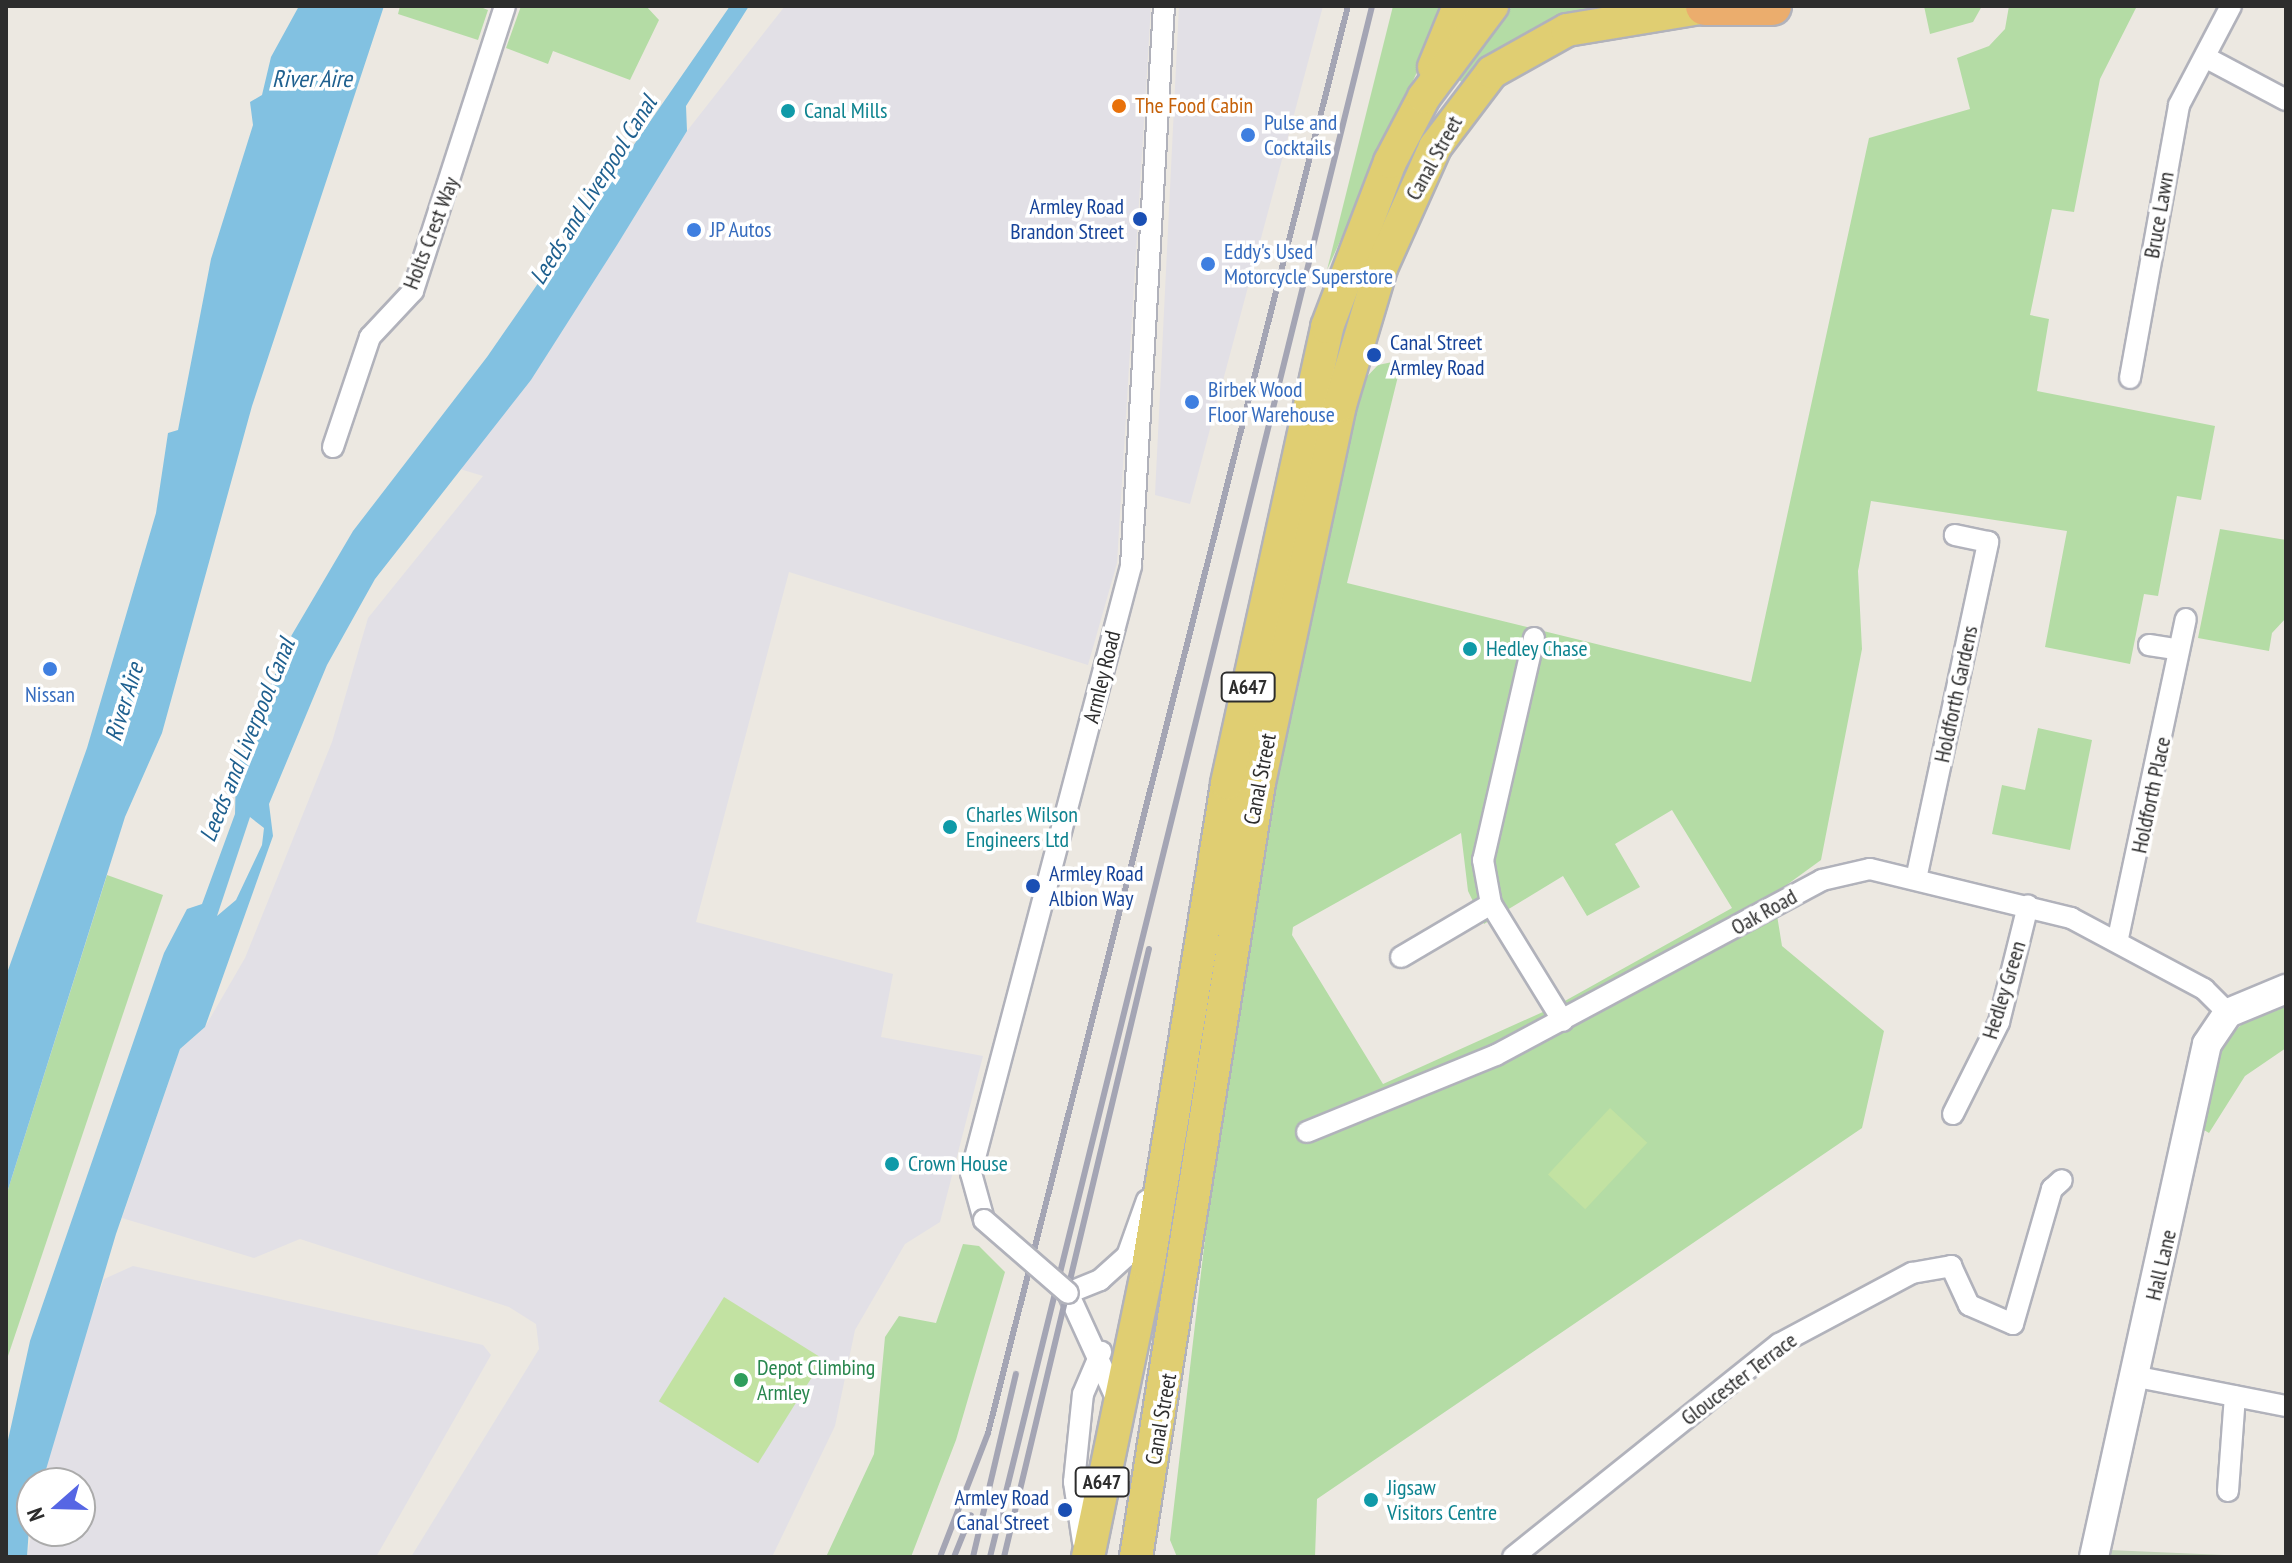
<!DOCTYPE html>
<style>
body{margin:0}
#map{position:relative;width:2292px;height:1563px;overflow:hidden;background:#ece8e1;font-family:"PT Sans Narrow",sans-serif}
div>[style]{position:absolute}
.industrial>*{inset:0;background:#e2e0e6}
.green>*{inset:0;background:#b4dca5}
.cemetery>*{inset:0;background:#c5d4ba}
.pitch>*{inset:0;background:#c2e2a2;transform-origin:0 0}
.water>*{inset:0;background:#82c1e1}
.roads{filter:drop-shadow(2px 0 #b1b2bb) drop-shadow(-2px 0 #b1b2bb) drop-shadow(0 2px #b1b2bb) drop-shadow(0 -2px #b1b2bb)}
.street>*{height:20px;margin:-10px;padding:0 10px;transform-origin:10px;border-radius:10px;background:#fff}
.secondary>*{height:28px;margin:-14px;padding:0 14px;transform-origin:14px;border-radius:14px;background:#fff}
.primary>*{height:32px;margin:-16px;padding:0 16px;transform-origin:16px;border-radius:16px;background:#e0ce72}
.highway>*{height:38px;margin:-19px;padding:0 19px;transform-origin:19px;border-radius:19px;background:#ebad6d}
.rail>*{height:6px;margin:-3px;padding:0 3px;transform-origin:3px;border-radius:3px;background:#a4a5b4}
.bridges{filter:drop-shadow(2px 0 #b1b2bb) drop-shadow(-2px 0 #b1b2bb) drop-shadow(0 2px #b1b2bb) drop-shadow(0 -2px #b1b2bb)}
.street-bridge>*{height:20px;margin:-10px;padding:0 10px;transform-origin:10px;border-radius:10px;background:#fff}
.dots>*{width:22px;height:22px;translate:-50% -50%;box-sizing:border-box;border:4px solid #fff;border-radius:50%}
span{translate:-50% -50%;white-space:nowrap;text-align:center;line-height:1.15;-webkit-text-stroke:7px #fff;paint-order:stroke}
.shield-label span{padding:2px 6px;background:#fff;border:2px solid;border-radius:6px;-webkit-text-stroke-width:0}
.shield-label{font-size:20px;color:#2d2d2d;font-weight:700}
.food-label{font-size:22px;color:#c56008}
.left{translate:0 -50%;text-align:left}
.culture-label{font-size:22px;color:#0d838f}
.shop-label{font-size:22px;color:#366cbe}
.street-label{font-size:22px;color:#2d2d2d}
.transit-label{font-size:22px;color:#164399}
.right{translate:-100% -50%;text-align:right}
.leisure-label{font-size:22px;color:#27864d}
.water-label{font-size:24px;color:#1f608f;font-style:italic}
.frame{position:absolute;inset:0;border:8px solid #2d2d2d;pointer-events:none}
.north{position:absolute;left:16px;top:1467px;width:80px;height:80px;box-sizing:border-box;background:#fff;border:2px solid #ababab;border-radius:50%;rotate:250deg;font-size:22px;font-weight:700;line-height:32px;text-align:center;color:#2d2d2d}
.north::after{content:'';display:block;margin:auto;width:28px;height:36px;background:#5666e4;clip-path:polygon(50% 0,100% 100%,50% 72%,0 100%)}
</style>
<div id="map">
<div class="industrial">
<div style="clip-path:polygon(785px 6px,1151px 6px,1117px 563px,1088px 665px,789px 572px,696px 922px,893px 974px,881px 1037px,983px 1056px,940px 1222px,905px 1244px,855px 1330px,835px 1426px,772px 1557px,411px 1557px,539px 1349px,536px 1324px,509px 1307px,300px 1239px,254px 1258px,122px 1218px,180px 1049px,205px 1027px,245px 958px,332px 742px,368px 618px,483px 476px,460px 469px,531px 380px,687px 131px)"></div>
<div style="clip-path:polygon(1179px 6px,1323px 6px,1190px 504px,1155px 495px)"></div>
<div style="clip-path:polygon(133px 1266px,483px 1345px,491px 1355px,376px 1557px,27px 1557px,32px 1531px,80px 1531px,80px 1483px,42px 1483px,55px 1419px,104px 1279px)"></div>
</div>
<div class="green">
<div style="clip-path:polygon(400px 6px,478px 6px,488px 10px,478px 40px,398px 14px)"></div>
<div style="clip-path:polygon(521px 6px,646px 6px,659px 20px,630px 80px,553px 51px,548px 64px,506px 48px)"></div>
<div style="clip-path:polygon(1393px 6px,1447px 6px,1327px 270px)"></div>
<div style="clip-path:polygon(1512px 6px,1596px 6px,1521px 36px,1464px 84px,1458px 79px)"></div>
<div style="clip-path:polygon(1924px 6px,1982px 6px,1973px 22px,1930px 34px)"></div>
<div style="clip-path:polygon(evenodd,2009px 6px,2137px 6px,2100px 79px,2074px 212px,2052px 209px,2030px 315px,2049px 319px,2037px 391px,2215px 426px,2201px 500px,2177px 496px,2158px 596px,2144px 594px,2130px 664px,2045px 647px,2067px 531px,1871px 501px,1858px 571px,1862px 649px,1821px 860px,1788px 884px,1776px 909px,1782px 946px,1884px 1031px,1862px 1128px,1317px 1499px,1315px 1557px,1177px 1557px,1170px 1540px,1219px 1118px,1277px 759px,1358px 386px,1378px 365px,1402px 360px,1347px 583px,1751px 682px,1869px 138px,1970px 109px,1957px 58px,1989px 46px,2005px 29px,2009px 6px,1672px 810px,1732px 908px,1554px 1007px,1383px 1084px,1292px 935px,1293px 927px,1461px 833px,1468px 891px,1484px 924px,1563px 876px,1587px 916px,1640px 887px,1615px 844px,1672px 810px)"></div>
<div style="clip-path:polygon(2220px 529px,2286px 540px,2286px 618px,2272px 633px,2269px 651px,2198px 638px)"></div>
<div style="clip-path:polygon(2038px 728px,2092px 740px,2070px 850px,1992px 834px,2002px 785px,2025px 790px)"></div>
<div style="clip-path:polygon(107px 875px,163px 895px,6px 1362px,6px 1196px)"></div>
<div style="clip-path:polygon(2286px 1001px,2286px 1048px,2245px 1076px,2209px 1133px,2199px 1127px,2222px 1043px,2256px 1011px)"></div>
<div style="clip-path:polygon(963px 1244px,979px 1246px,1005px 1272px,956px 1440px,911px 1557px,826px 1557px,874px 1454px,885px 1337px,899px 1316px,936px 1323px)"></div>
</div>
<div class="cemetery">
<div style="clip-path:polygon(2109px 1550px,2270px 1557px,2107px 1557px)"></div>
</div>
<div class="pitch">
<div style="left:1610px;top:1108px;width:51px;height:91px;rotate:43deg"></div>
<div style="left:724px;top:1297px;width:117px;height:123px;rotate:32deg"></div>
</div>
<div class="water">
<div style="clip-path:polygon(299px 6px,384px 6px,252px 406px,162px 733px,125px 817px,6px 1196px,6px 976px,87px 748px,156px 513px,168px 433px,178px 430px,211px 259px,253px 125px,250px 102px,262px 95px,271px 57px)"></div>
<div style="clip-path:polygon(evenodd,730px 6px,749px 6px,686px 106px,687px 131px,617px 245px,531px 380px,375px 579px,327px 665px,269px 804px,273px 836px,205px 1027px,180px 1049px,116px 1234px,42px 1483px,32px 1483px,27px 1557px,6px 1557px,6px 1449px,30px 1341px,164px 953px,187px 909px,202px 904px,235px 814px,236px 769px,290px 638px,353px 531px,487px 357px,730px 6px,250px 817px,264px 828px,262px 845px,236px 900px,217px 916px,250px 817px)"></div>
</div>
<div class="roads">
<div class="street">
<div style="left:2205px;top:57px;width:92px;rotate:28deg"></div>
<div style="left:2130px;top:378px;width:277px;rotate:-79.8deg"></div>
<div style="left:2179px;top:105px;width:112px;rotate:-62.3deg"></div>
<div style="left:333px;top:447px;width:116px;rotate:-71.4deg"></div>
<div style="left:370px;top:337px;width:63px;rotate:-46.9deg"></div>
<div style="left:413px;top:291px;width:299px;rotate:-72.1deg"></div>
<div style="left:1534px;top:638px;width:228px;rotate:102.9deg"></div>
<div style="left:1483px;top:860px;width:45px;rotate:79.7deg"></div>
<div style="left:1491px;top:904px;width:137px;rotate:58.4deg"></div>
<div style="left:2149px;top:645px;width:30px;rotate:9deg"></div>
<div style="left:1916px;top:879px;width:345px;rotate:-77.9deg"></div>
<div style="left:1988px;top:542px;width:34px;rotate:-168deg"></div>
<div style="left:2118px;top:938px;width:326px;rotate:-78deg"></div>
<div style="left:1401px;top:957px;width:104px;rotate:-30.5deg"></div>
<div style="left:1953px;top:1114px;width:103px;rotate:-63.4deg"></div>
<div style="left:1999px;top:1022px;width:120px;rotate:-76deg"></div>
<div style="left:1307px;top:1132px;width:204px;rotate:-22.2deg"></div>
<div style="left:1496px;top:1055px;width:370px;rotate:-28.2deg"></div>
<div style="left:1822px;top:880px;width:49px;rotate:-12.9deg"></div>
<div style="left:1870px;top:869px;width:207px;rotate:13.7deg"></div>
<div style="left:2071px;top:918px;width:151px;rotate:28.1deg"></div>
<div style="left:2204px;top:989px;width:34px;rotate:45deg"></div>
<div style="left:984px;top:1220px;width:49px;rotate:-105.5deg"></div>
<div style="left:971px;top:1173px;width:628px;rotate:-75.23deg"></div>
<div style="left:1131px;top:566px;width:561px;rotate:-86.63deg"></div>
<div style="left:2133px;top:1376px;width:156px;rotate:11.1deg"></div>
<div style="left:1117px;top:1400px;width:118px;rotate:-114.6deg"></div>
<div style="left:1068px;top:1293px;width:35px;rotate:-22deg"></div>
<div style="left:1100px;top:1280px;width:36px;rotate:-42deg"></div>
<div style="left:1127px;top:1256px;width:59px;rotate:-70.3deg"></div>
<div style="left:2228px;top:1491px;width:95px;rotate:-85.8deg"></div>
<div style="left:1083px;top:1542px;width:61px;rotate:-98.5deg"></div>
<div style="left:1074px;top:1482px;width:88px;rotate:-84.2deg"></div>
<div style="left:1083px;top:1394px;width:46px;rotate:-66.8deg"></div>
<div style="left:1513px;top:1557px;width:341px;rotate:-38.7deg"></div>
<div style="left:1779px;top:1344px;width:151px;rotate:-28.1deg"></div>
<div style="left:1912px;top:1273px;width:40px;rotate:-10deg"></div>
<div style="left:1951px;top:1266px;width:43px;rotate:65.2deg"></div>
<div style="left:1969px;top:1305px;width:48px;rotate:23.4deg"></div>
<div style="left:2013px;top:1324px;width:141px;rotate:-73.9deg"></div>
<div style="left:2052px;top:1189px;width:13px;rotate:-42deg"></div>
</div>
<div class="secondary">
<div style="left:2094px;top:1557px;width:525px;rotate:-77.58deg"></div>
<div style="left:2207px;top:1044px;width:37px;rotate:-56deg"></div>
<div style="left:2228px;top:1013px;width:63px;rotate:-22.5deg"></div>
</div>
<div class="primary">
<div style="left:1434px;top:67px;width:66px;rotate:-67.7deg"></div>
<div style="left:1088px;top:1557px;width:296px;rotate:-78.3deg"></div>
<div style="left:1148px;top:1267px;width:490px;rotate:-80.7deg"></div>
<div style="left:1227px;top:783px;width:467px;rotate:-77.6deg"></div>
<div style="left:1327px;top:327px;width:177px;rotate:-69.1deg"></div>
<div style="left:1390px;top:162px;width:73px;rotate:-62.4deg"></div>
<div style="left:1424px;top:97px;width:114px;rotate:-53.2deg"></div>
<div style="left:1136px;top:1557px;width:784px;rotate:-80.97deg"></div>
<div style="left:1259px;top:783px;width:387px;rotate:-77.9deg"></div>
<div style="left:1340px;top:405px;width:143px;rotate:-73.3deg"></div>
<div style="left:1381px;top:268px;width:133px;rotate:-65.9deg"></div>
<div style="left:1435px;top:147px;width:94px;rotate:-52.8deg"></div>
<div style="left:1492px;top:72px;width:86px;rotate:-29.2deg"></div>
<div style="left:1567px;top:30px;width:141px;rotate:-9.4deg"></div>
</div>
<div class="highway">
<div style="left:1705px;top:6px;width:67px"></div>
</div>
</div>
<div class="rail">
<div style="left:940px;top:1557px;width:133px;rotate:-68.8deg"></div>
<div style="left:988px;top:1433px;width:1472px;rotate:-75.84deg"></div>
<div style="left:954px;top:1557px;width:45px;rotate:-68deg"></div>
<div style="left:973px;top:1557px;width:188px;rotate:-76.8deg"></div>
<div style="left:990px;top:1557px;width:1597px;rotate:-76.16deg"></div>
<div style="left:1004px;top:1557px;width:625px;rotate:-76.59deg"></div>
</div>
<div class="bridges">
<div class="street-bridge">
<div style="left:984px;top:1220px;width:111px;rotate:41deg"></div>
</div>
</div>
<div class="dots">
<div style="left:1119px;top:106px;background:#e8710a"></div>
<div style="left:788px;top:111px;background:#0f9aa8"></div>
<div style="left:1248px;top:135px;background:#3f7fe0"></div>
<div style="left:1140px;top:219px;background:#1a4fb4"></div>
<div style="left:694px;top:230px;background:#3f7fe0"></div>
<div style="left:1208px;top:264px;background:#3f7fe0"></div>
<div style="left:1374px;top:355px;background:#1a4fb4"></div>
<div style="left:1192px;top:402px;background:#3f7fe0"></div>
<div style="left:1470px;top:649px;background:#0f9aa8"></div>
<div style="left:50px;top:669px;background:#3f7fe0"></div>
<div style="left:950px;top:827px;background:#0f9aa8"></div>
<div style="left:1033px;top:886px;background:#1a4fb4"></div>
<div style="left:892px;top:1164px;background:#0f9aa8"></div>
<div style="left:741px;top:1380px;background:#2e9e5b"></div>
<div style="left:1371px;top:1500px;background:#0f9aa8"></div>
<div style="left:1065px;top:1510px;background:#1a4fb4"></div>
</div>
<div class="shield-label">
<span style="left:1248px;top:687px">A647</span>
<span style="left:1102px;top:1482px">A647</span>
</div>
<div class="food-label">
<span class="left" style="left:1135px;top:106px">The Food Cabin</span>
</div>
<div class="culture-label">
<span class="left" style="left:804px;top:111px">Canal Mills</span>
<span class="left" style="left:1486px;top:649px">Hedley Chase</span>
<span class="left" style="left:966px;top:827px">Charles Wilson<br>Engineers Ltd</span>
<span class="left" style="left:908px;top:1164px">Crown House</span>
<span class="left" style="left:1387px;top:1500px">Jigsaw<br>Visitors Centre</span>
</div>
<div class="shop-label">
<span class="left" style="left:1264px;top:135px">Pulse and<br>Cocktails</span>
<span class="left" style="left:710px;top:230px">JP Autos</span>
<span class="left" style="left:1224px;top:264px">Eddy's Used<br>Motorcycle Superstore</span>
<span class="left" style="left:1208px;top:402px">Birbek Wood<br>Floor Warehouse</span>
<span style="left:50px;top:695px">Nissan</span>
</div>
<div class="street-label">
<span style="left:1434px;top:158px;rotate:-61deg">Canal Street</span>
<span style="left:2159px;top:215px;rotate:-80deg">Bruce Lawn</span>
<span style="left:431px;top:233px;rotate:-69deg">Holts Crest Way</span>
<span style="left:1102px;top:677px;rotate:-76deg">Armley Road</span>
<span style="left:1956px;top:694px;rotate:-78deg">Holdforth Gardens</span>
<span style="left:1260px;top:779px;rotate:-79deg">Canal Street</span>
<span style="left:2151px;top:795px;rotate:-78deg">Holdforth Place</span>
<span style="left:1764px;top:912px;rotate:-29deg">Oak Road</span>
<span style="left:2004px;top:990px;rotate:-73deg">Hedley Green</span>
<span style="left:2161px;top:1265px;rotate:-77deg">Hall Lane</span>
<span style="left:1739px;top:1379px;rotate:-37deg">Gloucester Terrace</span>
<span style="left:1161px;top:1419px;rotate:-80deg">Canal Street</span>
</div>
<div class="transit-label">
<span class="right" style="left:1124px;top:219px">Armley Road<br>Brandon Street</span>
<span class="left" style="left:1390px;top:355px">Canal Street<br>Armley Road</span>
<span class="left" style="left:1049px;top:886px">Armley Road<br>Albion Way</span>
<span class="right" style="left:1049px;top:1510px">Armley Road<br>Canal Street</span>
</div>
<div class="leisure-label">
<span class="left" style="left:757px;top:1380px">Depot Climbing<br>Armley</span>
</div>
<div class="water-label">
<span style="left:312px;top:79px">River Aire</span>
<span style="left:593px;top:190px;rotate:-58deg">Leeds and Liverpool Canal</span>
<span style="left:124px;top:702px;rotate:-73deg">River Aire</span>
<span style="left:247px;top:740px;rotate:-68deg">Leeds and Liverpool Canal</span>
</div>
<div class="frame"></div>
<div class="north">N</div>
</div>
